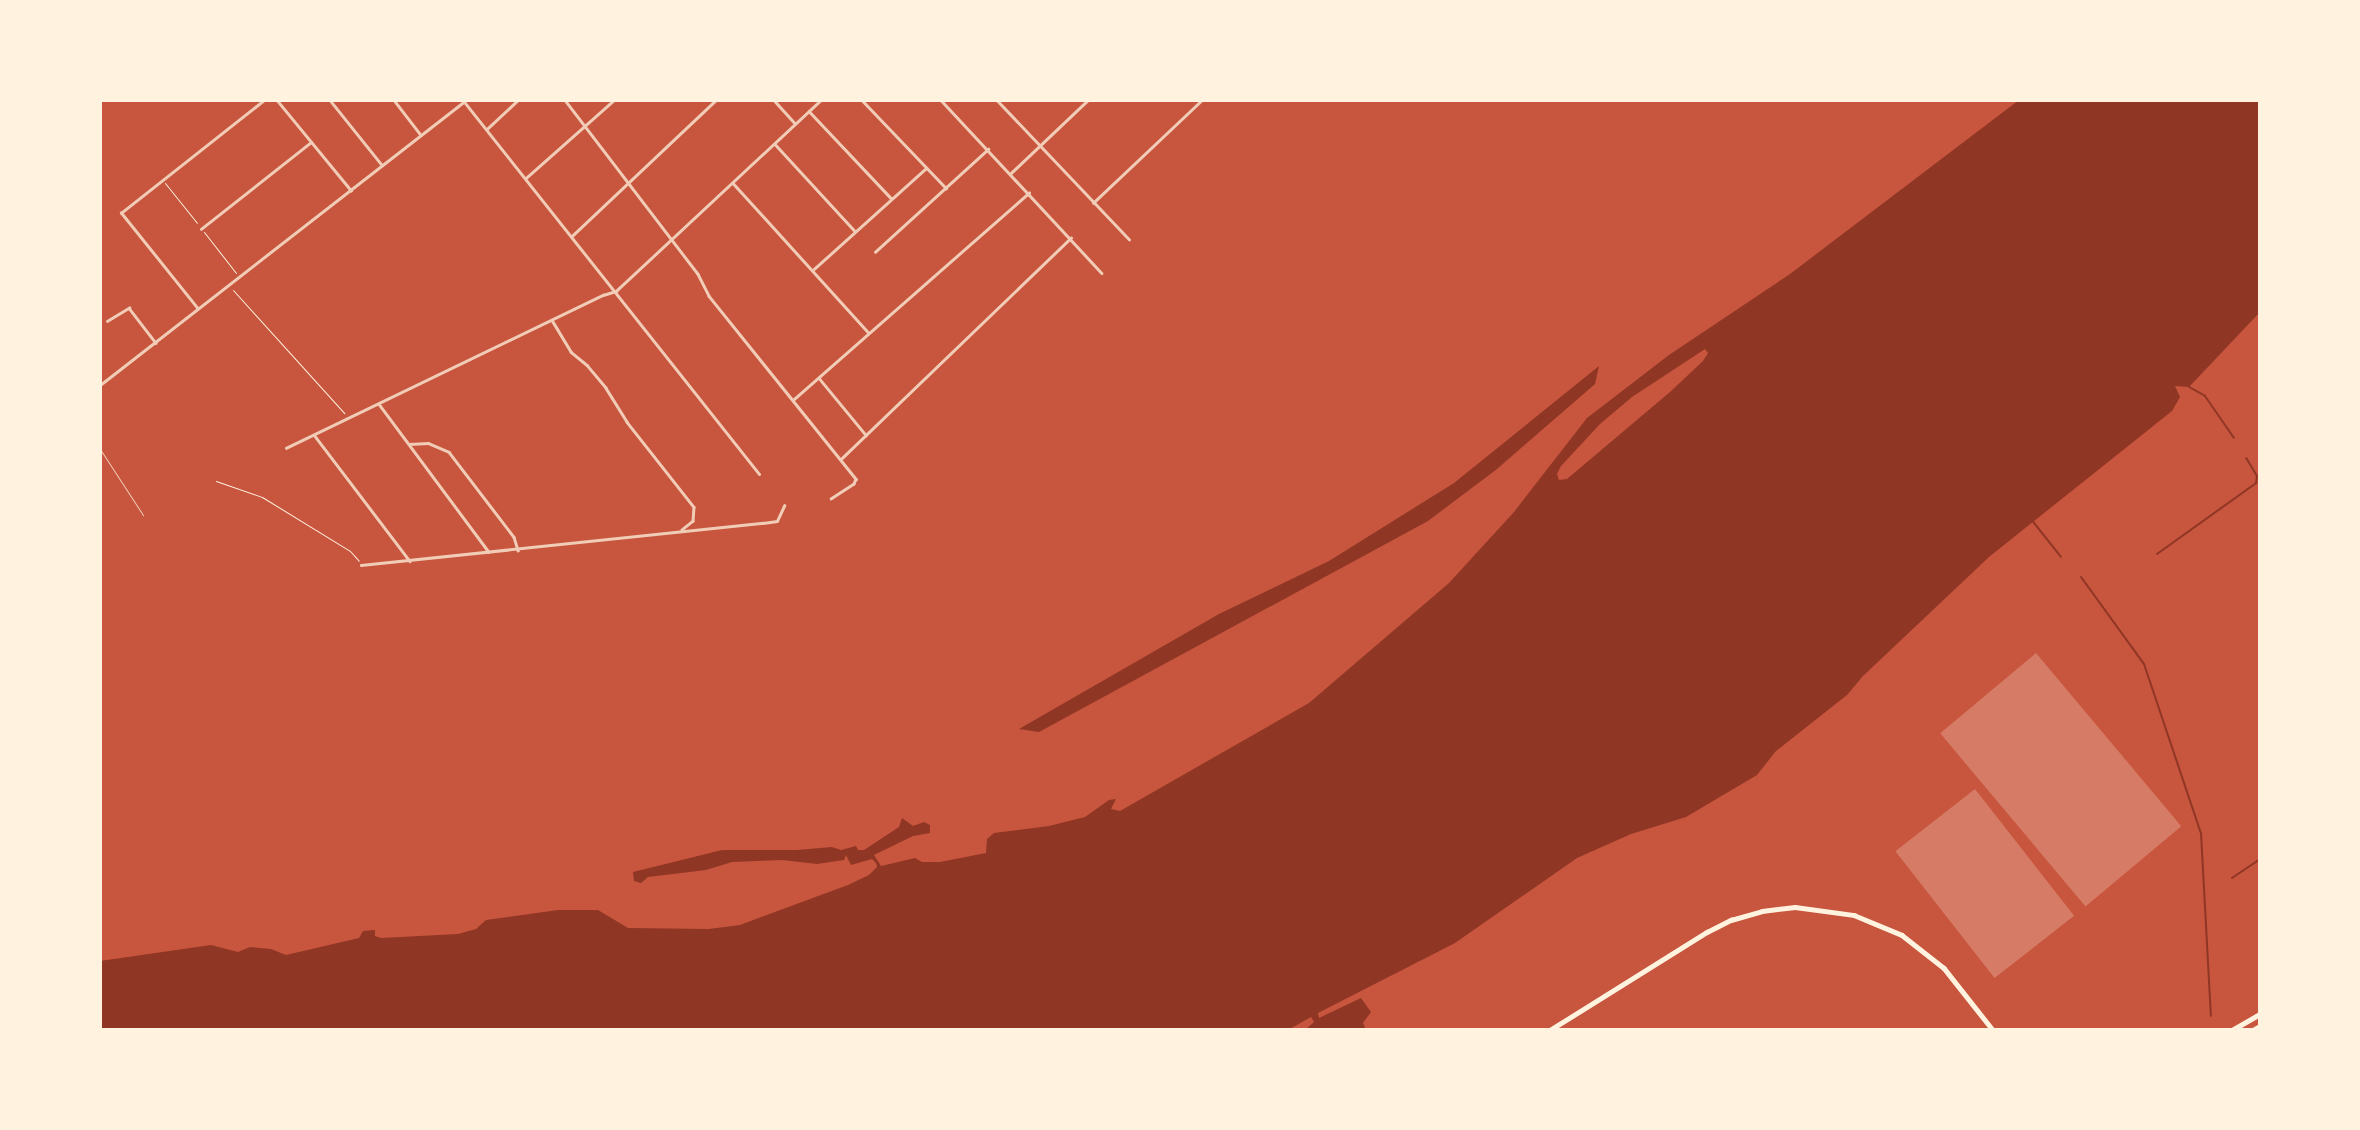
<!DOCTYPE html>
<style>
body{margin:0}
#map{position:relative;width:2360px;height:1130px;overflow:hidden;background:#c8553d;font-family:"Times New Roman",serif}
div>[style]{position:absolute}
.water>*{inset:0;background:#8f3625}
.stream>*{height:2px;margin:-1px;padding:0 1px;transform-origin:1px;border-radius:1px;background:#8f3625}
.building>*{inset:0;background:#d67c66;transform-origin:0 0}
.path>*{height:1px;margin:-0.5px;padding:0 0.5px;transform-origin:0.5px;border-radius:0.5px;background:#fff3e0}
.service>*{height:1px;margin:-0.5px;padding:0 0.5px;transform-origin:0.5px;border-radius:0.5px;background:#f1ccb7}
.minor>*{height:2.5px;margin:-1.25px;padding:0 1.25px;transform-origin:1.25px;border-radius:1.25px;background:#f1ccb7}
.primary>*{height:4.5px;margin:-2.25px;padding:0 2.25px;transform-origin:2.25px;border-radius:2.25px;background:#fff3e0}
.motorway>*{height:4.5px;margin:-2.25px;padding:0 2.25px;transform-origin:2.25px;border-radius:2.25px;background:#fff3e0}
span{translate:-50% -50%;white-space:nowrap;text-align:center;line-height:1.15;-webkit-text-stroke:6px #fff3e0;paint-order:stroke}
.frame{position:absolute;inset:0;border:102px solid #fff3e0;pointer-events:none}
</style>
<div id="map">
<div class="water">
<div style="clip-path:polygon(evenodd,2019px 100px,2260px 100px,2260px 312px,2189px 387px,2175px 386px,2180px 397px,2172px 411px,1989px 557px,1863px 676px,1847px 695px,1776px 751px,1757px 775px,1686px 817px,1631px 834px,1577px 858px,1455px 943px,1318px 1013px,1319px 1018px,1361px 998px,1371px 1012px,1363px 1023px,1366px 1030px,1305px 1030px,1314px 1022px,1311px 1017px,1288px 1030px,100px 1030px,100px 961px,211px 945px,238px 952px,250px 947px,271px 949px,286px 955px,359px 938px,363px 931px,375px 930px,375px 936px,381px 938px,458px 934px,476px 929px,486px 920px,558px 910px,598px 910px,628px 928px,709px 929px,740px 925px,848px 885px,869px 875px,877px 867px,876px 863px,872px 859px,851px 865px,846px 855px,844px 860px,817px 864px,782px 860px,732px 862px,706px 870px,648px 877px,641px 883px,634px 881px,633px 872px,722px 850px,797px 850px,832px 847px,841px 850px,856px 846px,858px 850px,864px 850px,899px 827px,902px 818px,913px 826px,924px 822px,930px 825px,930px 833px,913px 836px,874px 855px,881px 866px,915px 858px,922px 862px,940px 862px,986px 853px,987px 839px,994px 833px,1049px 826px,1085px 817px,1109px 800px,1116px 799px,1111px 809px,1120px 811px,1309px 703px,1449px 583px,1514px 512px,1587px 418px,1669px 355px,1790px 274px,2019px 100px,1705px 349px,1708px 353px,1703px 361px,1670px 392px,1567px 479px,1559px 480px,1557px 474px,1561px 466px,1600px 424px,1632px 397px,1705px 349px)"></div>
<div style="clip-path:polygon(1599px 366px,1595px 384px,1497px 469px,1428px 521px,1039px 732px,1019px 729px,1219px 614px,1329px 561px,1454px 483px)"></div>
</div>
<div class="stream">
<div style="left:2189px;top:387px;width:18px;rotate:29deg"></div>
<div style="left:2205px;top:396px;width:51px;rotate:55.4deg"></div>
<div style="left:2031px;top:519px;width:48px;rotate:51.7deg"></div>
<div style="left:2157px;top:554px;width:122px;rotate:-35.6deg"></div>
<div style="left:2256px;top:483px;width:7px;rotate:-82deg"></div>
<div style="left:2257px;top:476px;width:21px;rotate:-121deg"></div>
<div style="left:2081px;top:577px;width:107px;rotate:54.1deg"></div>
<div style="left:2144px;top:664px;width:178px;rotate:71.4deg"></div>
<div style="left:2201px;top:833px;width:183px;rotate:86.9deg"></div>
<div style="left:2232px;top:878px;width:34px;rotate:-34deg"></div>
</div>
<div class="building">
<div style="left:2036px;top:653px;width:226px;height:125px;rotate:50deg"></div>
<div style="left:1975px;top:789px;width:161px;height:101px;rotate:52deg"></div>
</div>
<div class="path">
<div style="left:165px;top:183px;width:51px;rotate:51.3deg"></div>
<div style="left:204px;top:232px;width:52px;rotate:52deg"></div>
<div style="left:233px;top:290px;width:166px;rotate:47.9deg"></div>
<div style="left:216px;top:481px;width:49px;rotate:19.2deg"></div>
<div style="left:262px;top:497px;width:103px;rotate:31.5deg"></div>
<div style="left:350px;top:551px;width:13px;rotate:48deg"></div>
</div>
<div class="service">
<div style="left:100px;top:449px;width:79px;rotate:56.9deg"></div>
</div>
<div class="minor">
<div style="left:277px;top:100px;width:117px;rotate:50.6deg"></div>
<div style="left:330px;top:100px;width:83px;rotate:51.3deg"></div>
<div style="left:394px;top:100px;width:44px;rotate:52.4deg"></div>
<div style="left:463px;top:100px;width:477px;rotate:51.6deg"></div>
<div style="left:565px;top:100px;width:219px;rotate:52.6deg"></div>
<div style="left:698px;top:274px;width:25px;rotate:63deg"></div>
<div style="left:709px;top:296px;width:235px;rotate:51.2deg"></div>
<div style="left:856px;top:479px;width:5px;rotate:112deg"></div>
<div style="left:854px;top:484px;width:27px;rotate:147deg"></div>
<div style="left:774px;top:100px;width:31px;rotate:48deg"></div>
<div style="left:862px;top:100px;width:122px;rotate:46.3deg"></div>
<div style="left:941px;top:100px;width:236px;rotate:47.1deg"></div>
<div style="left:997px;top:100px;width:192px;rotate:46.5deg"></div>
<div style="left:809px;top:111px;width:120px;rotate:46.7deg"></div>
<div style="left:487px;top:129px;width:42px;rotate:-43.1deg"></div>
<div style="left:775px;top:144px;width:118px;rotate:47.4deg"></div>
<div style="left:1011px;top:173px;width:106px;rotate:-43.5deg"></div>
<div style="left:526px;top:178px;width:118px;rotate:-41.6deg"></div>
<div style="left:733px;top:183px;width:202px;rotate:47.8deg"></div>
<div style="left:1093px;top:203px;width:150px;rotate:-43.4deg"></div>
<div style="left:201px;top:229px;width:140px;rotate:-38.3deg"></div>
<div style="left:572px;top:236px;width:198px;rotate:-43.4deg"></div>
<div style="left:875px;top:252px;width:153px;rotate:-42.3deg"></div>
<div style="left:814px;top:269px;width:151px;rotate:-42deg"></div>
<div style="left:198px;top:309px;width:123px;rotate:-128.7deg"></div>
<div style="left:121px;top:213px;width:182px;rotate:-38.3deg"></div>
<div style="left:552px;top:320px;width:37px;rotate:59deg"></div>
<div style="left:571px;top:352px;width:21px;rotate:39deg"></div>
<div style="left:587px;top:365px;width:30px;rotate:50deg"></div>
<div style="left:606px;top:388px;width:40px;rotate:58deg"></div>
<div style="left:627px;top:422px;width:108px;rotate:51.8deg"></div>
<div style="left:694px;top:507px;width:14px;rotate:94deg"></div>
<div style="left:693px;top:521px;width:14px;rotate:141deg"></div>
<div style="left:107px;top:321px;width:26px;rotate:-31deg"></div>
<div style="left:129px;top:308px;width:44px;rotate:52.4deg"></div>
<div style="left:819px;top:378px;width:74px;rotate:50.5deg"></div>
<div style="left:100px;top:385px;width:461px;rotate:-37.9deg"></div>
<div style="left:793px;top:400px;width:314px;rotate:-41.3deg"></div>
<div style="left:379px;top:404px;width:184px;rotate:53.4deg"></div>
<div style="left:315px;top:436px;width:157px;rotate:52.8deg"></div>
<div style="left:409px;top:444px;width:19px;rotate:-3deg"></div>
<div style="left:428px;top:443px;width:23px;rotate:23deg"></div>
<div style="left:449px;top:452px;width:107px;rotate:52.6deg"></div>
<div style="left:514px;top:537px;width:14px;rotate:73deg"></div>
<div style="left:286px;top:448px;width:352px;rotate:-25.8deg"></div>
<div style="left:603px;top:295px;width:14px;rotate:-17deg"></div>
<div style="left:616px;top:291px;width:280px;rotate:-43deg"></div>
<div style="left:841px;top:459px;width:319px;rotate:-43.9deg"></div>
<div style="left:361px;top:565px;width:404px;rotate:-6deg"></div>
<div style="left:763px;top:523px;width:14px;rotate:-8deg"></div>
<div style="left:777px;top:521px;width:17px;rotate:-65deg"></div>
</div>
<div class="primary">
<div style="left:1550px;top:1030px;width:185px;rotate:-32deg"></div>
<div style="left:1707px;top:932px;width:27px;rotate:-27deg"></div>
<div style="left:1731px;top:920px;width:32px;rotate:-16deg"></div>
<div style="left:1762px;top:911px;width:33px;rotate:-7deg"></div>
<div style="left:1795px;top:907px;width:60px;rotate:7.7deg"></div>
<div style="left:1854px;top:915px;width:52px;rotate:22.6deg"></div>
<div style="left:1902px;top:935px;width:53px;rotate:38.2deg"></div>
<div style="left:1944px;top:968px;width:79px;rotate:51.7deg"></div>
</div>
<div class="motorway">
<div style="left:2232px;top:1030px;width:32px;rotate:-30deg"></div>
<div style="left:2253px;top:1030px;width:8px;rotate:-30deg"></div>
</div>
<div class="frame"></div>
</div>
